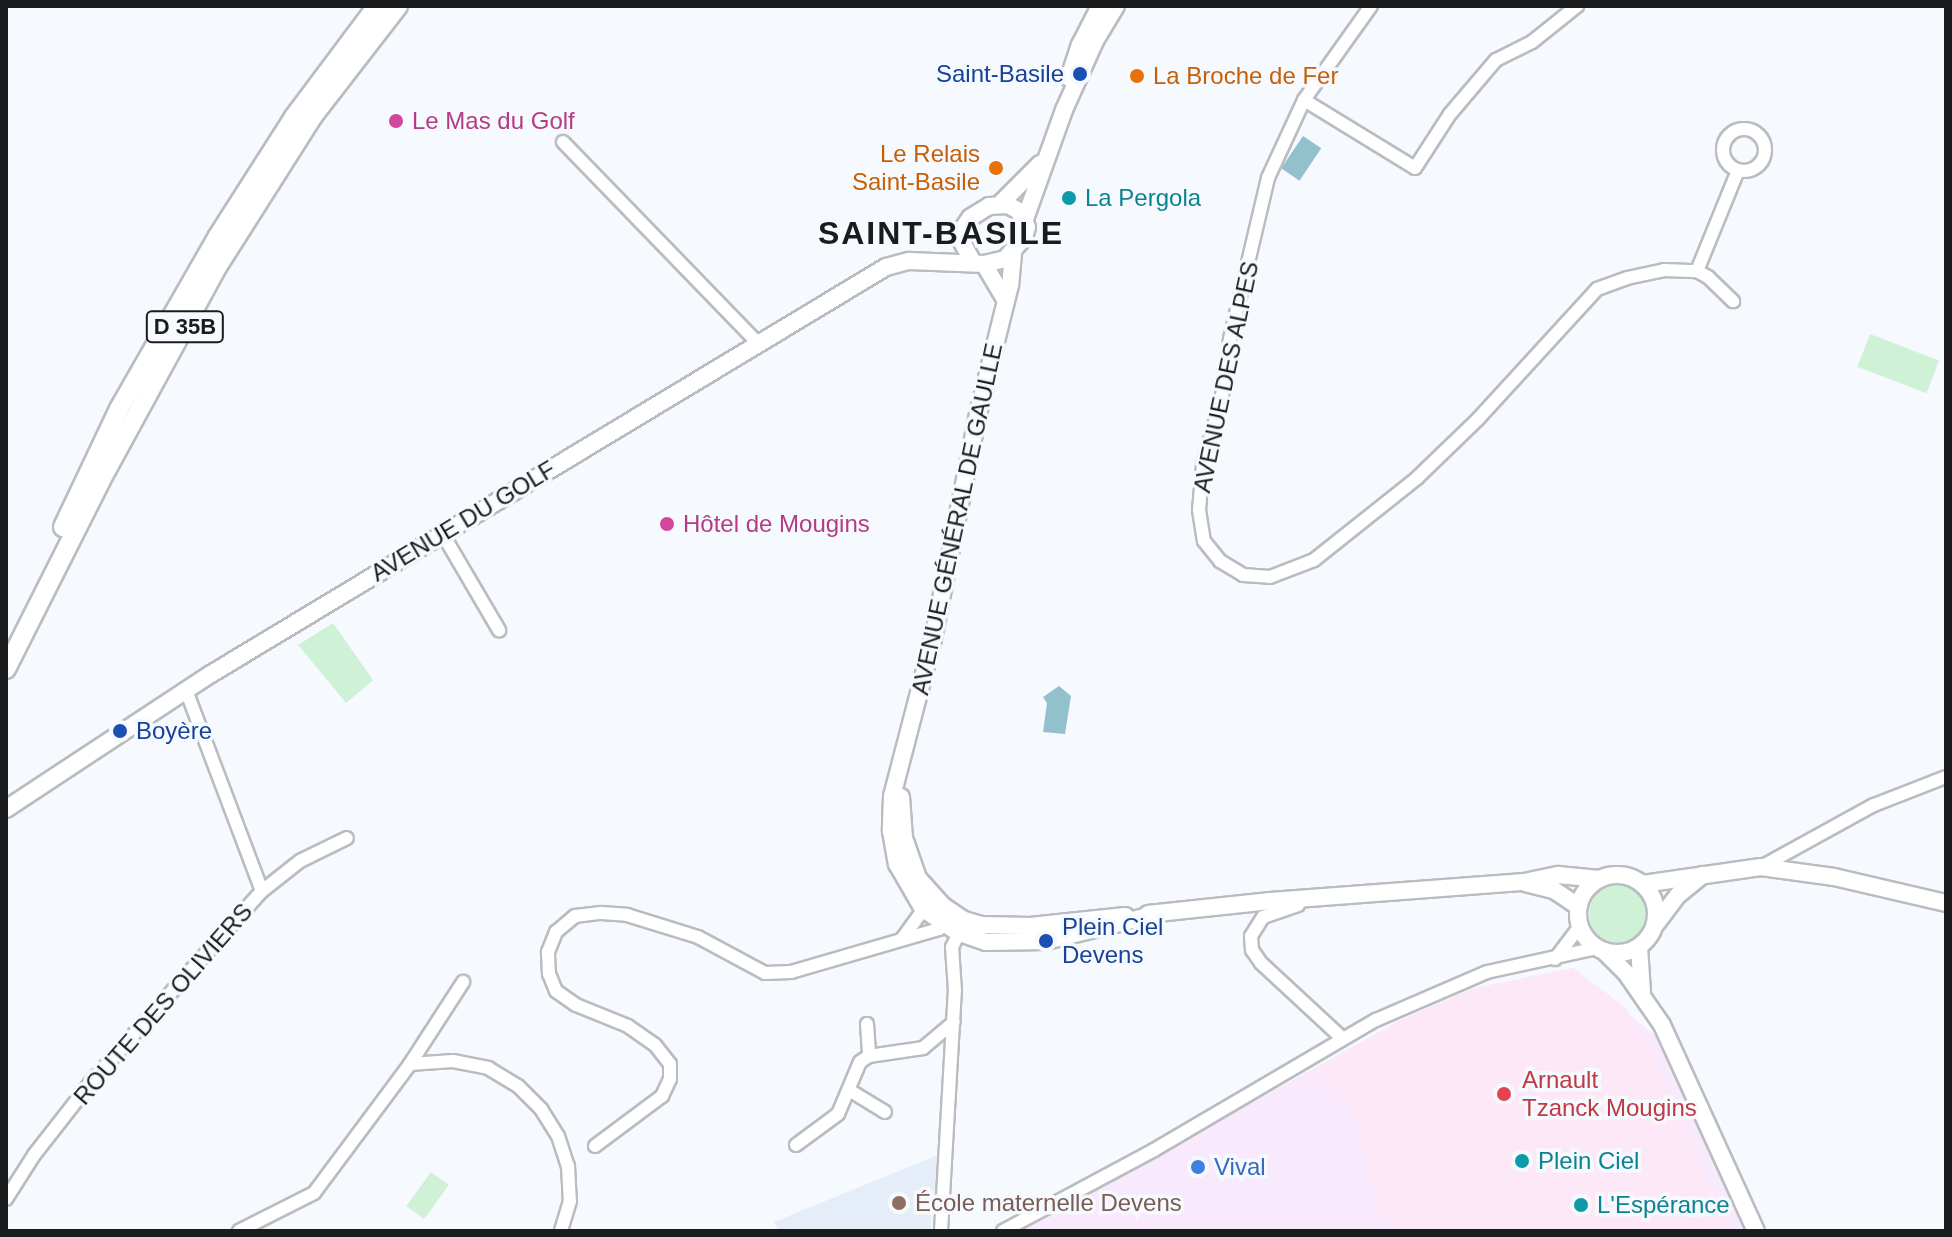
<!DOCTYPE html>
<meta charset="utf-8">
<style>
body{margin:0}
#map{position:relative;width:1952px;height:1237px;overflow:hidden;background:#f6f9fe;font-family:Helvetica,sans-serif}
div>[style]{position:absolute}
.commercial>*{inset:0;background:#f8e9fc}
.built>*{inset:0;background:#e5eef8}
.medical>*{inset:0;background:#fde8f7}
.green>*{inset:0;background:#cff2d7;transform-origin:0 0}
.round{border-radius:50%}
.water>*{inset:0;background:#92c0cd;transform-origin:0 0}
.roads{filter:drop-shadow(2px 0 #b9bcc0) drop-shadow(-2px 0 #b9bcc0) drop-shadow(0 2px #b9bcc0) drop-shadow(0 -2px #b9bcc0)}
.street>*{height:12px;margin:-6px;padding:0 6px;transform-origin:6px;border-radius:6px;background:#fff}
.street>.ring{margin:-6px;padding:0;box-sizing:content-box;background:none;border:12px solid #fff;border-radius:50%}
.secondary>*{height:16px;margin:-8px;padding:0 8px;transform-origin:8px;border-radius:8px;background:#fff}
.secondary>.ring{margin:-8px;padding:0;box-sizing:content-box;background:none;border:16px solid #fff;border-radius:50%}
.primary>*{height:18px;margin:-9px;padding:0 9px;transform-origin:9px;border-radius:9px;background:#fff}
.dots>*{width:22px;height:22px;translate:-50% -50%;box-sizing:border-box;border:4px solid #f6f9fe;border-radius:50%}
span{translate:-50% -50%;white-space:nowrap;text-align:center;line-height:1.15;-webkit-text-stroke:7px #f6f9fe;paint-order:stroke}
.shield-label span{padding:2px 6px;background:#f6f9fe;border:2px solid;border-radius:6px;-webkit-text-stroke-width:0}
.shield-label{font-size:22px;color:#1a1b1c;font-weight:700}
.transit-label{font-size:24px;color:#164399}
.right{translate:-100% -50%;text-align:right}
.left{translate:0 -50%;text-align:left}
.food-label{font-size:24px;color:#c56008}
.hotel-label{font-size:24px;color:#b23c85}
.culture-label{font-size:24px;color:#0d838f}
.street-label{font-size:24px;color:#1a1b1c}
.health-label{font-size:24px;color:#be3a42}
.shop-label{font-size:24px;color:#366cbe}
.education-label{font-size:24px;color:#785e54}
.district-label{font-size:32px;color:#1a1b1c;font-weight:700;letter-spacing:2px}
.frame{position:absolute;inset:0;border:8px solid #1a1b1c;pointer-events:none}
</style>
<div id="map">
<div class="commercial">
<div style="clip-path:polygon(1573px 968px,1691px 1065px,1751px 1231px,1021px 1231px,1399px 1021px,1471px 989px)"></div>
</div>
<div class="built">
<div style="clip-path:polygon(938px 1155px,930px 1231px,779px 1231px,774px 1222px)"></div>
</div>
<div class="medical">
<div style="clip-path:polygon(1573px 968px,1626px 1008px,1661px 1074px,1731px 1231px,1397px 1231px,1381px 1220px,1355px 1114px,1313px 1069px,1399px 1021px,1471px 989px)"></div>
</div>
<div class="green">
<div style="left:1870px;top:334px;width:74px;height:35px;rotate:21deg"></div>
<div style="clip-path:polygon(333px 623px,373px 680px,346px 703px,298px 645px)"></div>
<div class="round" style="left:1589px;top:885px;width:58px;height:58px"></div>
<div style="left:431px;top:1172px;width:22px;height:42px;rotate:36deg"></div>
</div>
<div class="water">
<div style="left:1303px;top:136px;width:22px;height:39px;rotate:34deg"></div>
<div style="clip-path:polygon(1059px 686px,1071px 696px,1065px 734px,1043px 732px,1047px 703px,1043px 697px)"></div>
</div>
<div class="roads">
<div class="street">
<div style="left:1371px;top:6px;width:115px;rotate:125.5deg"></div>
<div style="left:1304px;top:100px;width:86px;rotate:114.8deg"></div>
<div style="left:1268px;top:178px;width:165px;rotate:103.3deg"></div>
<div style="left:1230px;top:339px;width:58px;rotate:98deg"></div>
<div style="left:1222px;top:396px;width:72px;rotate:105.4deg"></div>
<div style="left:1203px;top:465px;width:45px;rotate:95.1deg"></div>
<div style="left:1199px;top:510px;width:31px;rotate:81deg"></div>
<div style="left:1204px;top:541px;width:26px;rotate:51deg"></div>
<div style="left:1220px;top:561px;width:27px;rotate:31deg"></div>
<div style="left:1243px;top:575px;width:27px;rotate:4deg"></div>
<div style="left:1270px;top:577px;width:47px;rotate:-21.1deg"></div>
<div style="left:1314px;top:560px;width:132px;rotate:-38.5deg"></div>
<div style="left:1417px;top:478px;width:85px;rotate:-44deg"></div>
<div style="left:1478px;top:419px;width:176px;rotate:-47.5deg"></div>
<div style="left:1597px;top:289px;width:32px;rotate:-20deg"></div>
<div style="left:1627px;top:278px;width:38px;rotate:-12deg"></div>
<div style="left:1664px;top:270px;width:33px;rotate:2deg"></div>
<div style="left:1697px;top:271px;width:13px;rotate:29deg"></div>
<div style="left:1708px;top:277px;width:35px;rotate:44deg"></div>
<div style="left:1304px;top:100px;width:130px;rotate:31.5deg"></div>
<div style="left:1415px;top:168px;width:64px;rotate:-57.1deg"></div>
<div style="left:1450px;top:114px;width:71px;rotate:-49.6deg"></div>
<div style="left:1496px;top:60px;width:40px;rotate:-26.6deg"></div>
<div style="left:1532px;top:42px;width:58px;rotate:-38.7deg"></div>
<div class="ring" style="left:1723px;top:129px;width:30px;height:30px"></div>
<div style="left:563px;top:142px;width:279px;rotate:45.9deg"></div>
<div style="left:1697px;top:271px;width:106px;rotate:-67.8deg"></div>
<div style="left:442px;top:533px;width:113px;rotate:59.6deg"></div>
<div style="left:186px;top:690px;width:215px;rotate:69.3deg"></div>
<div style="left:1761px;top:867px;width:129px;rotate:-28.8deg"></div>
<div style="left:1874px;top:805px;width:77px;rotate:-21.3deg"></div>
<div style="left:1298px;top:905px;width:37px;rotate:161deg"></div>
<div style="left:1263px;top:917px;width:22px;rotate:122deg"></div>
<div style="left:1251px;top:936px;width:14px;rotate:86deg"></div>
<div style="left:1252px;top:950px;width:16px;rotate:55deg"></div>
<div style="left:1261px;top:963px;width:110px;rotate:42.8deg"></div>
<div style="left:902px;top:939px;width:41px;rotate:-54deg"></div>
<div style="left:926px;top:906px;width:17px"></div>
<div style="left:1555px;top:959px;width:41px;rotate:-52.9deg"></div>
<div style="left:867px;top:1024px;width:32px;rotate:86deg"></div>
<div style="left:410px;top:1064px;width:98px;rotate:-57.1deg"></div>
<div style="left:849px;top:1090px;width:42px;rotate:31.4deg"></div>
<div style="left:796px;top:1145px;width:52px;rotate:-36.4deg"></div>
<div style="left:838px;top:1114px;width:56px;rotate:-67.1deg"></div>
<div style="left:860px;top:1062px;width:11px;rotate:-34deg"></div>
<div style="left:869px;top:1056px;width:55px;rotate:-8.4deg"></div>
<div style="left:923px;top:1048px;width:40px;rotate:-40deg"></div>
<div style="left:595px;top:1146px;width:84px;rotate:-36.7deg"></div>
<div style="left:662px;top:1096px;width:19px;rotate:-65deg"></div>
<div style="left:670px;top:1079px;width:15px;rotate:-90deg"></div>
<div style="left:670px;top:1064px;width:24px;rotate:-128deg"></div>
<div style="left:655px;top:1045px;width:33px;rotate:-145deg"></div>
<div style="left:628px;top:1026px;width:56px;rotate:-158deg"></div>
<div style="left:576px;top:1005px;width:24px;rotate:-145deg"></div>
<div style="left:556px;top:991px;width:18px;rotate:-112deg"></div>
<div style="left:549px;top:974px;width:22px;rotate:-93deg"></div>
<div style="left:548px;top:952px;width:22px;rotate:-68deg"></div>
<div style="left:556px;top:932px;width:25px;rotate:-40deg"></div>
<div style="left:575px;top:916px;width:26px;rotate:-7deg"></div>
<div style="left:601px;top:913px;width:26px;rotate:4deg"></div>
<div style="left:627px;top:915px;width:74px;rotate:17.2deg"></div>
<div style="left:698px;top:937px;width:76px;rotate:28.2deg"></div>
<div style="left:765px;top:973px;width:26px;rotate:-2deg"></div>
<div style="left:791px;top:972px;width:154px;rotate:-16.2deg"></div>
<div style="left:939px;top:929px;width:12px;rotate:-42deg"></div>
<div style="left:6px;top:1199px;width:52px;rotate:-57.5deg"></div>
<div style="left:34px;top:1155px;width:93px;rotate:-52deg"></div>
<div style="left:91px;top:1082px;width:256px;rotate:-48.2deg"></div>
<div style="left:262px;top:891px;width:48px;rotate:-38.3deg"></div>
<div style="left:300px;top:861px;width:52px;rotate:-26.1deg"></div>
<div style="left:239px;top:1231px;width:84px;rotate:-26.9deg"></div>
<div style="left:314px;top:1193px;width:161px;rotate:-53.3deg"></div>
<div style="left:410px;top:1064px;width:43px;rotate:-4deg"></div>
<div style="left:453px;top:1061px;width:36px;rotate:11deg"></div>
<div style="left:488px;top:1068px;width:35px;rotate:31deg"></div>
<div style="left:518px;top:1086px;width:33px;rotate:45deg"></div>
<div style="left:541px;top:1109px;width:32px;rotate:58deg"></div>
<div style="left:558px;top:1136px;width:32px;rotate:72deg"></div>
<div style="left:568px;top:1166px;width:35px;rotate:87deg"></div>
<div style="left:570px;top:1201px;width:31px;rotate:107deg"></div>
<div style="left:941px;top:1231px;width:240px;rotate:-86.7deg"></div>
<div style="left:955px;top:991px;width:44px;rotate:-93.9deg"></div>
<div style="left:952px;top:947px;width:22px;rotate:-63deg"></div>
<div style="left:1003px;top:1231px;width:171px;rotate:-28.2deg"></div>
<div style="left:1154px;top:1150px;width:257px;rotate:-30.4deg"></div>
<div style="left:1376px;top:1020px;width:121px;rotate:-23.4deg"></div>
<div style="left:1487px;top:972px;width:113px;rotate:-12.3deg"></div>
</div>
<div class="secondary">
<div style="left:1069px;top:78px;width:35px;rotate:-72deg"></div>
<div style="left:1080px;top:45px;width:44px;rotate:-62.9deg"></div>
<div style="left:999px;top:205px;width:58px;rotate:-45deg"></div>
<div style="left:1025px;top:219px;width:116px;rotate:-70.3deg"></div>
<div style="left:1064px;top:110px;width:76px;rotate:-65.8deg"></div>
<div style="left:1095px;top:41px;width:41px;rotate:-59deg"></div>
<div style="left:1013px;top:253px;width:32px;rotate:95deg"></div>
<div style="left:1010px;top:285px;width:128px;rotate:104deg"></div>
<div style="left:979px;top:409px;width:235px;rotate:101.3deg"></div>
<div style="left:933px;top:639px;width:162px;rotate:104.6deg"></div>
<div style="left:892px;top:796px;width:35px;rotate:92deg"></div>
<div style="left:891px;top:831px;width:34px;rotate:80deg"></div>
<div style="left:897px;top:864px;width:52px;rotate:60deg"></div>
<div style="left:923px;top:909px;width:41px;rotate:34.1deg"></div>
<div style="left:957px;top:932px;width:31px;rotate:19deg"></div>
<div style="left:986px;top:942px;width:60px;rotate:-1deg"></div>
<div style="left:1046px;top:941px;width:114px;rotate:-13.7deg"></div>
<div style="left:984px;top:264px;width:43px;rotate:59.3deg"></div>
<div style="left:901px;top:797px;width:41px;rotate:85.8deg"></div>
<div style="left:904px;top:838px;width:42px;rotate:70.7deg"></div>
<div style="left:918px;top:878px;width:38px;rotate:48deg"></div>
<div style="left:943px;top:906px;width:25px;rotate:34deg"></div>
<div style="left:964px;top:920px;width:19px;rotate:16deg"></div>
<div style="left:982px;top:925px;width:48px;rotate:1.2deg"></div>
<div style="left:1030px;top:926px;width:96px;rotate:-6deg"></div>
<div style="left:6px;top:809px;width:245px;rotate:-33.4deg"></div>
<div style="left:211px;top:674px;width:788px;rotate:-31.09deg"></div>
<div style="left:886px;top:267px;width:24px;rotate:-15deg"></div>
<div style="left:909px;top:261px;width:75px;rotate:2.3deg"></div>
<div style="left:984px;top:264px;width:22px;rotate:-13deg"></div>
<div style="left:1005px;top:259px;width:28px;rotate:-48deg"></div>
<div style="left:1024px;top:238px;width:11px;rotate:-75deg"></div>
<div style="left:1027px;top:227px;width:18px;rotate:-117deg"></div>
<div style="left:1019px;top:211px;width:13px;rotate:-151deg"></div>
<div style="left:1008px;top:205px;width:19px;rotate:177deg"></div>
<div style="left:989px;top:206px;width:22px;rotate:148deg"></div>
<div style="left:970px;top:218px;width:11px;rotate:124deg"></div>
<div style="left:964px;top:227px;width:15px;rotate:98deg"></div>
<div style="left:962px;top:242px;width:21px;rotate:62deg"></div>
<div class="ring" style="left:1578px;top:875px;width:62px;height:62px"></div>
<div style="left:1525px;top:883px;width:30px;rotate:14deg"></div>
<div style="left:1554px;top:890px;width:30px;rotate:34deg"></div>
<div style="left:1643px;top:884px;width:119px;rotate:-8.2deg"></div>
<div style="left:1761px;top:867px;width:74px;rotate:7.8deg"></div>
<div style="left:1834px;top:877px;width:115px;rotate:13.1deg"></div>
<div style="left:1148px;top:914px;width:123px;rotate:-6.1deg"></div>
<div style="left:1270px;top:901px;width:255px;rotate:-4.3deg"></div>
<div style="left:1524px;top:882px;width:35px;rotate:-12deg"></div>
<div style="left:1558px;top:875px;width:42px;rotate:5.4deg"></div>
<div style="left:1656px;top:924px;width:36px;rotate:-53deg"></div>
<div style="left:1678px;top:895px;width:32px;rotate:-39deg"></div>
<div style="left:1639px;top:947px;width:45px;rotate:86.2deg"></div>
<div style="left:1604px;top:951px;width:31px;rotate:45deg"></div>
<div style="left:1626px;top:973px;width:63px;rotate:55.3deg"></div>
<div style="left:1662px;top:1025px;width:226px;rotate:65.5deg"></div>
</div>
<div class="primary">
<div style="left:63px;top:527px;width:131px;rotate:-64.6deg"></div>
<div style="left:119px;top:409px;width:199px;rotate:-60.2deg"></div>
<div style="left:218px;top:236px;width:141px;rotate:-57.4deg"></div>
<div style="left:294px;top:117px;width:139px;rotate:-53.2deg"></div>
<div style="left:6px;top:669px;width:212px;rotate:-63.3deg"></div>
<div style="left:101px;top:480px;width:246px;rotate:-61.4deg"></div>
<div style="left:219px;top:264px;width:175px;rotate:-57.6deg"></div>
<div style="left:313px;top:116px;width:139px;rotate:-52.3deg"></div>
</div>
</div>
<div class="dots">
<div style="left:1080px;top:74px;background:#1a4fb4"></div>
<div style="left:1137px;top:76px;background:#e8710a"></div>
<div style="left:396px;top:121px;background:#d1479c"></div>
<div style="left:996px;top:168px;background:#e8710a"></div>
<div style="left:1069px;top:198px;background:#0f9aa8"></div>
<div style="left:667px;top:524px;background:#d1479c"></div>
<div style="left:120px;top:731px;background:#1a4fb4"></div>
<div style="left:1046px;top:941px;background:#1a4fb4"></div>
<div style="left:1504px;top:1094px;background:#e0444e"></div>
<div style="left:1522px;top:1161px;background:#0f9aa8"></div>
<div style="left:1198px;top:1167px;background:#3f7fe0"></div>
<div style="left:899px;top:1203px;background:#8d6e63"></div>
<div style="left:1581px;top:1205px;background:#0f9aa8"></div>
</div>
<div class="shield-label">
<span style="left:185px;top:327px">D 35B</span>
</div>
<div class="transit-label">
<span class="right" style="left:1064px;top:74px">Saint-Basile</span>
<span class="left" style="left:136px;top:731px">Boyère</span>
<span class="left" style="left:1062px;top:941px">Plein Ciel<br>Devens</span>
</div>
<div class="food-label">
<span class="left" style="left:1153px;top:76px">La Broche de Fer</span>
<span class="right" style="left:980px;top:168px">Le Relais<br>Saint-Basile</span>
</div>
<div class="hotel-label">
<span class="left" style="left:412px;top:121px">Le Mas du Golf</span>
<span class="left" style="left:683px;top:524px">Hôtel de Mougins</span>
</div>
<div class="culture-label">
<span class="left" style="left:1085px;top:198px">La Pergola</span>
<span class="left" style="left:1538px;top:1161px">Plein Ciel</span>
<span class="left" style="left:1597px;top:1205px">L'Espérance</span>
</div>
<div class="street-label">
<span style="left:1226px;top:377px;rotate:-78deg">AVENUE DES ALPES</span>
<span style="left:957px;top:519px;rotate:-78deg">AVENUE GÉNÉRAL DE GAULLE</span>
<span style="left:463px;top:521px;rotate:-31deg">AVENUE DU GOLF</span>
<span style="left:163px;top:1004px;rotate:-49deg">ROUTE DES OLIVIERS</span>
</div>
<div class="health-label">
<span class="left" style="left:1522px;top:1094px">Arnault<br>Tzanck Mougins</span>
</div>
<div class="shop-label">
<span class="left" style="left:1214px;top:1167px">Vival</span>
</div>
<div class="education-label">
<span class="left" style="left:915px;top:1203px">École maternelle Devens</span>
</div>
<div class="district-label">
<span style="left:941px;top:233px">SAINT-BASILE</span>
</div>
<div class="frame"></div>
</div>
